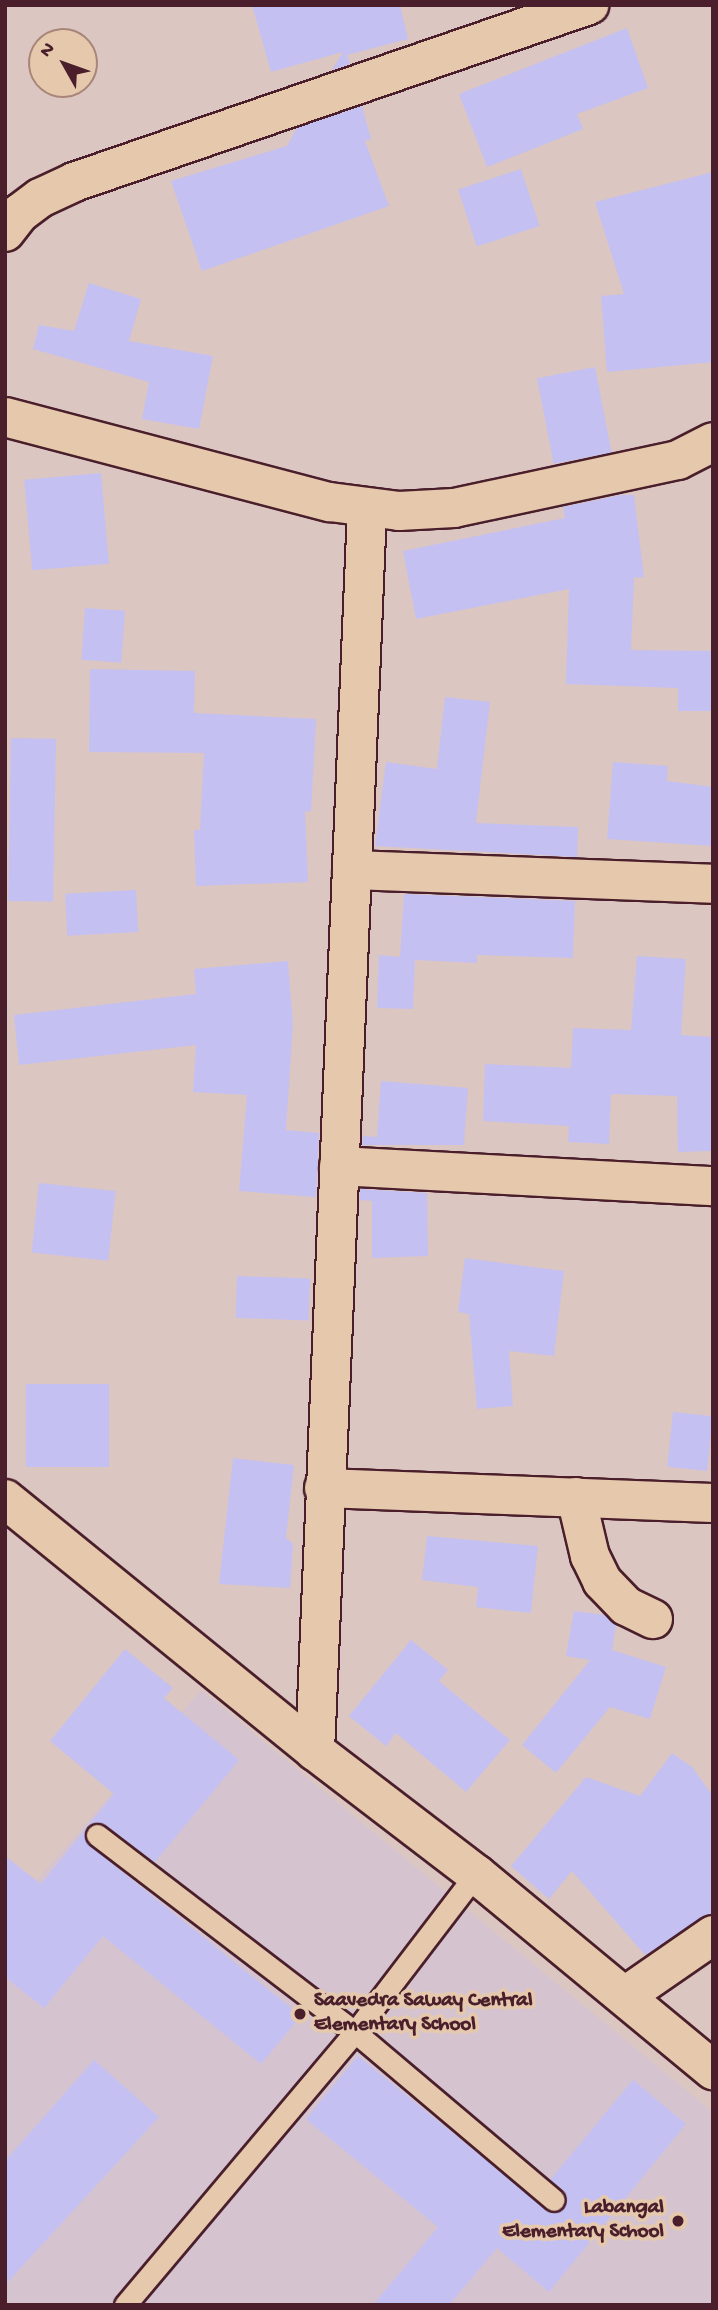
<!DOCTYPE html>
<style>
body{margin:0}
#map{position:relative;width:718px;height:2310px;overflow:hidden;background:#dcc6c2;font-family:"Gochi Hand",sans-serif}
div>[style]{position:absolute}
.built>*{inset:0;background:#d5c4d0}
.building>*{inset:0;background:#c4c0f2;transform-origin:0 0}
.roads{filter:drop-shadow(2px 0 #4a1f2b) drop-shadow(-2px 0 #4a1f2b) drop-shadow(0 2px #4a1f2b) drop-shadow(0 -2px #4a1f2b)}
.service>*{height:21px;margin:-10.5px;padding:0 10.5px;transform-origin:10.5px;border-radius:10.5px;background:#e6c9ad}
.minor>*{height:38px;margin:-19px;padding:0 19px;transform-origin:19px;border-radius:19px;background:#e6c9ad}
.dots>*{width:19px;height:19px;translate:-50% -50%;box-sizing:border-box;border:4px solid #e6c9ad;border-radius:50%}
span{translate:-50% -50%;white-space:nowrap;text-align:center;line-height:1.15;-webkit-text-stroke:7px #e6c9ad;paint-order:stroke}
.poi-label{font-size:21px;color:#4a1f2b;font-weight:700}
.left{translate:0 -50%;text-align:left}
.right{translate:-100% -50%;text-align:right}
.frame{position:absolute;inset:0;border:7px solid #4a1f2b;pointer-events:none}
.north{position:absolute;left:28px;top:28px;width:70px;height:70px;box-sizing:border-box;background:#e6c9ad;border:2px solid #a88579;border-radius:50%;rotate:310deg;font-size:19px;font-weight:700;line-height:28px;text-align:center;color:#4a1f2b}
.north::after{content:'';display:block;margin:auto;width:24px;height:32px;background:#4a1f2b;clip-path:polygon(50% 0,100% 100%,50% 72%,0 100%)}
</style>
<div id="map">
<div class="built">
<div style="clip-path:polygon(201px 1690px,713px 2112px,713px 2305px,5px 2305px,5px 1917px)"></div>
</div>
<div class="building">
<div style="clip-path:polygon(252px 5px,400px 5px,408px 39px,347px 55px,350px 64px,332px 70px,343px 52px,271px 72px)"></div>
<div style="clip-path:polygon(627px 28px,648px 88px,577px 114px,583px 129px,487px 167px,459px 94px)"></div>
<div style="clip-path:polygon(362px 106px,371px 139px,365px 141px,389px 206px,202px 271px,171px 181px,287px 146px,297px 128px)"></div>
<div style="left:521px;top:169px;width:60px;height:66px;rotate:72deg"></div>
<div style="clip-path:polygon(713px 172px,713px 362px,607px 372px,601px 296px,624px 294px,595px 202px)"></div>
<div style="clip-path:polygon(89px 283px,141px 299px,129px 341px,213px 356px,199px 429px,142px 419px,149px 382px,33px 349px,39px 325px,74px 331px)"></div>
<div style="left:595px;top:367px;width:87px;height:59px;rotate:79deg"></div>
<div style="left:101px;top:473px;width:91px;height:77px;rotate:85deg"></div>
<div style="clip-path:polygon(621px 495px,634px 495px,644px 577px,634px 578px,631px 650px,713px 651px,713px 711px,678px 711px,678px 688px,566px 684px,569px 589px,416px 619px,403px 551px,565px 518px,563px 507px)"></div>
<div style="left:85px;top:608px;width:40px;height:52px;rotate:4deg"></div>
<div style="clip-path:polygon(90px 669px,195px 671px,194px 713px,316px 719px,311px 812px,305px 811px,308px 882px,196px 886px,194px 830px,200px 830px,204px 753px,89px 752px)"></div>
<div style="clip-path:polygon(445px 697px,490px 702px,476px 823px,578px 827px,577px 857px,375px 846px,386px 762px,437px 769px)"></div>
<div style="left:11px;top:738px;width:45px;height:163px;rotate:1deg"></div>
<div style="clip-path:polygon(613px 762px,668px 766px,667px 781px,713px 787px,713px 846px,607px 839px)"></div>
<div style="left:136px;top:890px;width:42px;height:71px;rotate:87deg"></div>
<div style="clip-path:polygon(404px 894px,575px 901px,573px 958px,477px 955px,477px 963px,415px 960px,413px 1009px,377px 1008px,379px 955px,400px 957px)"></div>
<div style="clip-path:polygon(637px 956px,686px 959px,681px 1035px,713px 1037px,713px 1151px,678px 1152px,677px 1096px,611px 1094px,609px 1144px,568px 1142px,569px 1126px,483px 1121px,485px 1064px,571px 1068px,573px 1028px,631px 1030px)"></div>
<div style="clip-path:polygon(288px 961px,293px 1024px,286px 1130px,319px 1133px,316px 1197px,239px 1191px,247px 1095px,193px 1092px,196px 1045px,19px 1065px,14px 1015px,196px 994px,194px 969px)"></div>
<div style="clip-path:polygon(381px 1081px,468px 1088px,464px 1145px,362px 1145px,363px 1136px,377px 1137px)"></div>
<div style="left:39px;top:1183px;width:77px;height:70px;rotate:6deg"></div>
<div style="clip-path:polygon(360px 1189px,427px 1193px,428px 1256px,372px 1258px,372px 1201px,360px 1200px)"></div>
<div style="clip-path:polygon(465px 1258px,564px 1271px,554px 1356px,509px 1351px,513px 1406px,477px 1409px,469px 1314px,458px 1312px)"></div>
<div style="left:237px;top:1276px;width:73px;height:42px;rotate:2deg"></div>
<div style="left:26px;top:1384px;width:83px;height:83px"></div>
<div style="left:673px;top:1412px;width:40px;height:55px;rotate:6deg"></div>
<div style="clip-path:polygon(233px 1458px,294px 1465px,286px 1538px,293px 1544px,290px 1588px,219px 1584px)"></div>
<div style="clip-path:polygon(427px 1536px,538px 1546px,531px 1613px,476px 1607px,478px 1587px,422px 1580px)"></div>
<div style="clip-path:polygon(574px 1611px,605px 1615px,616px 1625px,612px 1650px,666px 1667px,650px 1719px,610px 1707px,556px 1773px,522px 1745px,590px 1660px,566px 1656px)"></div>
<div style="clip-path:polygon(411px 1640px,448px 1670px,439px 1681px,510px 1740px,466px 1792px,396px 1733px,386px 1746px,349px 1716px)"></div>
<div style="clip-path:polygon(125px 1649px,173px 1688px,164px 1698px,239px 1760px,155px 1862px,104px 1824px,87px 1827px,114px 1794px,50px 1741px)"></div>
<div style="clip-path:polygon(672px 1753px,692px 1767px,713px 1796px,713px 1913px,645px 1955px,572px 1871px,549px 1899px,511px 1866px,586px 1777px,640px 1796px)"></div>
<div style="clip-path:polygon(87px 1827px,84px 1834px,89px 1845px,301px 2016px,261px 2064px,103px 1936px,44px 2008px,5px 1977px,5px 1856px,41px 1884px)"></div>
<div style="clip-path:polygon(358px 2056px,551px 2213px,559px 2212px,567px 2202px,563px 2190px,550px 2180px,633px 2080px,686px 2124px,549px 2292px,497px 2248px,449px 2305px,373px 2305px,438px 2227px,306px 2119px)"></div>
<div style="clip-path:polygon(94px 2060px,159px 2117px,5px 2285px,5px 2161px)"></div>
</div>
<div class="roads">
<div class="service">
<div style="left:97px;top:1835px;width:325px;rotate:37.4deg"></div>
<div style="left:355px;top:2032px;width:260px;rotate:40.2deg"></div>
<div style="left:125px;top:2305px;width:357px;rotate:-49.9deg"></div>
<div style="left:355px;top:2032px;width:199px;rotate:-52.6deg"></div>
</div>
<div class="minor">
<div style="left:5px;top:232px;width:24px;rotate:-52deg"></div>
<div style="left:20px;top:213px;width:25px;rotate:-37deg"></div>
<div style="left:40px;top:198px;width:38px;rotate:-25deg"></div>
<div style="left:74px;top:182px;width:545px;rotate:-18.97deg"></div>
<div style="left:5px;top:417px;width:336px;rotate:14.7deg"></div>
<div style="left:330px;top:502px;width:70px;rotate:7.4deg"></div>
<div style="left:399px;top:511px;width:55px;rotate:-3.1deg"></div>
<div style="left:454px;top:508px;width:229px;rotate:-12.1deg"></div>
<div style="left:678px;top:460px;width:39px;rotate:-27deg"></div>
<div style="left:352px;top:870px;width:361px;rotate:2.2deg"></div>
<div style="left:339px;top:1166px;width:375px;rotate:3.1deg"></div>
<div style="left:324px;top:1488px;width:389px;rotate:2.2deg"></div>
<div style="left:576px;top:1497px;width:61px;rotate:76.7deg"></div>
<div style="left:590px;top:1556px;width:28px;rotate:64deg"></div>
<div style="left:602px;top:1581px;width:35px;rotate:46deg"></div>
<div style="left:626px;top:1606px;width:30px;rotate:26deg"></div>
<div style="left:5px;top:1499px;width:400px;rotate:39.1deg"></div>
<div style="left:315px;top:1751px;width:203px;rotate:37.4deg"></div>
<div style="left:476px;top:1874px;width:308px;rotate:39.6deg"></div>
<div style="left:315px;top:1751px;width:1243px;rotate:-87.6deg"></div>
<div style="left:625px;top:1996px;width:107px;rotate:-34.7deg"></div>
</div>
</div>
<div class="dots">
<div style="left:300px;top:2014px;background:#4a1f2b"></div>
<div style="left:678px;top:2221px;background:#4a1f2b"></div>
</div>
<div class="poi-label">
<span class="left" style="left:314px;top:2014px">Saavedra Saway Central<br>Elementary School</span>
<span class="right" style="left:664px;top:2221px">Labangal<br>Elementary School</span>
</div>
<div class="frame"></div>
<div class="north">N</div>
</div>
